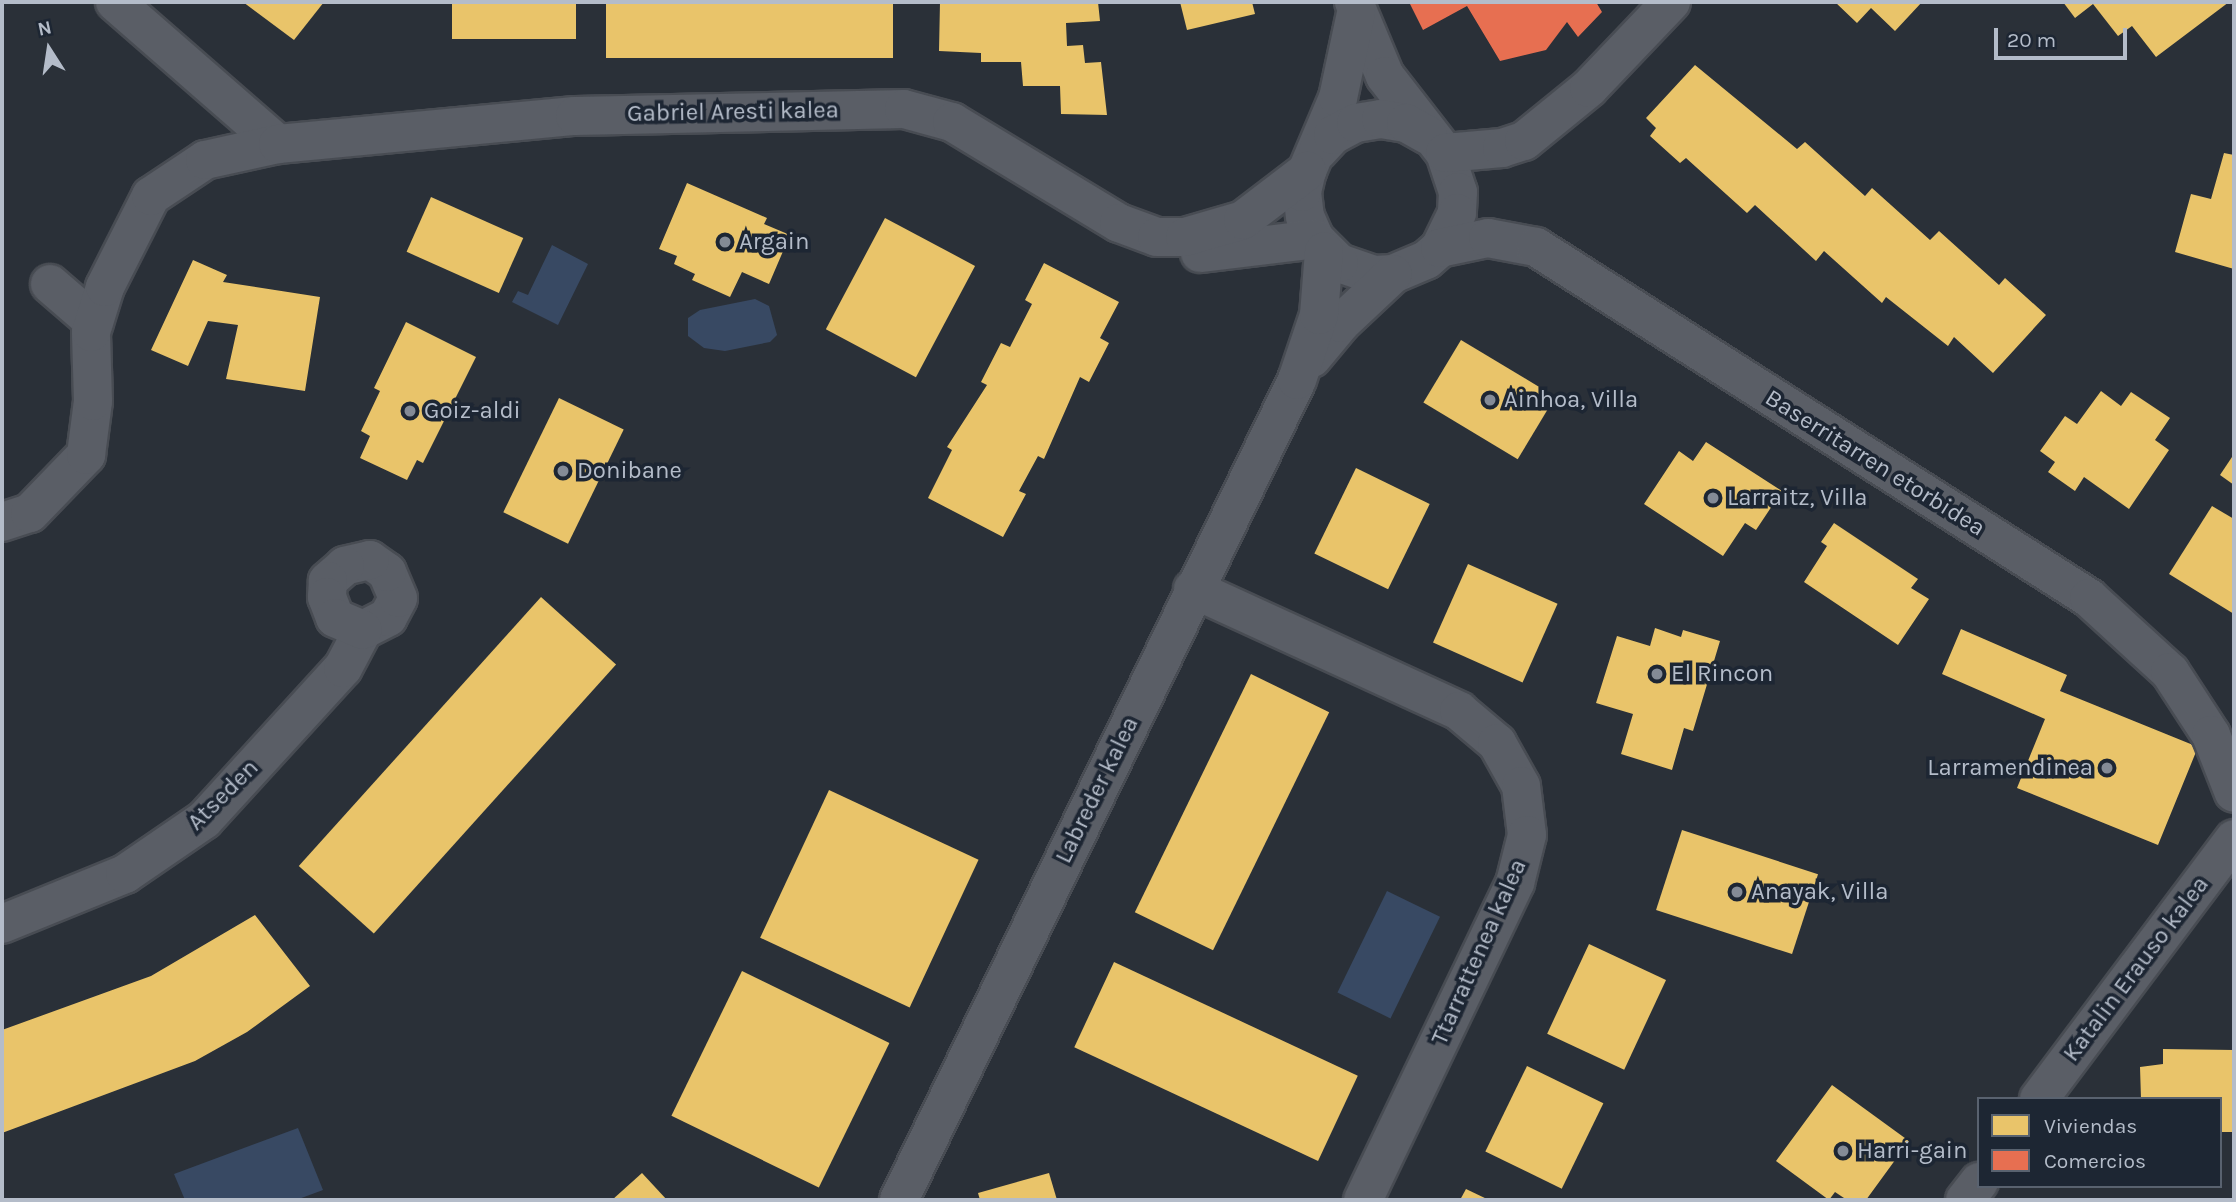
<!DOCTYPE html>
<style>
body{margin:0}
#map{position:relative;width:2236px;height:1202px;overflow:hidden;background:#2a3038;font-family:Karla,sans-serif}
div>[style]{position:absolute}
.water>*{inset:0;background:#384963;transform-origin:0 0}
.homes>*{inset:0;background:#e9c46a;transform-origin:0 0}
.shops>*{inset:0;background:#e76f51}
.roads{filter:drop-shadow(2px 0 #484c53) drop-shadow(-2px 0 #484c53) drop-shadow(0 2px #484c53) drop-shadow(0 -2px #484c53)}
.minor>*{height:38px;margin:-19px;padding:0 19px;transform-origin:19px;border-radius:19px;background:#5a5e66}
.dots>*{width:19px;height:19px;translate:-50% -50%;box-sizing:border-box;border:4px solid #1d2633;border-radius:50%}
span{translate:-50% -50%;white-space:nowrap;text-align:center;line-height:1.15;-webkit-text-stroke:7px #1d2633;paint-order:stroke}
.street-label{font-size:24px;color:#b4bcc9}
.poi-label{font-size:24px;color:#b4bcc9}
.left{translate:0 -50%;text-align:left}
.right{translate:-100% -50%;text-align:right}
.frame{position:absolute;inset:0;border:4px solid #b4bcc9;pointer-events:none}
.legend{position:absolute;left:1977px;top:1097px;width:245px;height:91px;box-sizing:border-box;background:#1d2633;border:2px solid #59626f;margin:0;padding:9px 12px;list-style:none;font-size:21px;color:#b4bcc9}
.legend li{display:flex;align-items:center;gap:14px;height:35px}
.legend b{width:35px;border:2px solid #59626f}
.north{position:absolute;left:14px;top:14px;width:70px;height:70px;-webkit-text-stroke:5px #1d2633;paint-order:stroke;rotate:348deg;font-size:19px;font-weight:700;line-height:28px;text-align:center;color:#b4bcc9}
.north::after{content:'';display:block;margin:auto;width:24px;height:32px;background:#b4bcc9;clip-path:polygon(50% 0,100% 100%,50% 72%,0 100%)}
.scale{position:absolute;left:1994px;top:28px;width:133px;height:32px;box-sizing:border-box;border:4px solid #b4bcc9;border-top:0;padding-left:9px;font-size:21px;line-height:24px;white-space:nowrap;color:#b4bcc9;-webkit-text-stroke:5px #1d2633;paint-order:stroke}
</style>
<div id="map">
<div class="water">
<div style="clip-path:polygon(552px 245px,588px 264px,558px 325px,512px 302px,518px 291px,528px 295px)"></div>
<div style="clip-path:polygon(755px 299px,769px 306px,777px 335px,770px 342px,725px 351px,704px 348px,688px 336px,688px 318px,700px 310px)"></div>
<div style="left:1387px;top:891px;width:59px;height:113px;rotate:26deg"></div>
<div style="clip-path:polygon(298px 1128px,323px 1190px,296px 1200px,185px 1200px,174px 1174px)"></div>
</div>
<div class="homes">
<div style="clip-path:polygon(243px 2px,324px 2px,294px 40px)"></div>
<div style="left:452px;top:2px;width:124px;height:37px"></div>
<div style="left:606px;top:2px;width:287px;height:56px"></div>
<div style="clip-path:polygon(940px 2px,1098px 2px,1100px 21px,1066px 23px,1067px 46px,1083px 45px,1085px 63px,1101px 62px,1107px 115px,1061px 114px,1060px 86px,1023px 86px,1021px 62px,981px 62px,981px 53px,939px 51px)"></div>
<div style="clip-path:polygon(1180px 2px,1252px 2px,1255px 14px,1187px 30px)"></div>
<div style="clip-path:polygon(1835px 2px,1922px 2px,1895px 31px,1871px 8px,1857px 23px)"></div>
<div style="clip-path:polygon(2063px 2px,2229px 2px,2156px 57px,2132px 26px,2118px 36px,2093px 4px,2075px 18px)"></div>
<div style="clip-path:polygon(1695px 65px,1797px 149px,1805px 142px,1865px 196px,1872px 188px,1930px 240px,1939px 231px,1999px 285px,2005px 278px,2046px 315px,1993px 373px,1954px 337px,1948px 346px,1886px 297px,1882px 303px,1824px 251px,1816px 261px,1755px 205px,1747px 213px,1686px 158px,1680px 163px,1650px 136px,1656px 128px,1646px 118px)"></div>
<div style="clip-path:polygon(2224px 153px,2234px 155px,2234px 269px,2175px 252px,2191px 194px,2211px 199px)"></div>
<div style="clip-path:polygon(687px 183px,767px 218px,764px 224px,790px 235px,769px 284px,742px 272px,730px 297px,692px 280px,695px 274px,674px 264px,677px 256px,659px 249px)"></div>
<div style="left:431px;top:197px;width:101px;height:60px;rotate:24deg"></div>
<div style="left:885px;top:218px;width:102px;height:126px;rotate:28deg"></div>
<div style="clip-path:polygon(193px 260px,227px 275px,223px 282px,320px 297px,305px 391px,226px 379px,238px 325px,208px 321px,188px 366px,151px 350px)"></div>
<div style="clip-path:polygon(1044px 263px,1119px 302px,1100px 338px,1109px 343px,1089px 382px,1080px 377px,1044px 459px,1038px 456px,1019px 491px,1026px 494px,1003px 537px,928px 498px,952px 450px,947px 447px,987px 385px,981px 382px,1001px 343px,1010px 347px,1032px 304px,1025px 300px)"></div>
<div style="clip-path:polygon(406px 322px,476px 357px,423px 463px,417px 460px,407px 480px,360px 458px,370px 436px,361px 431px,380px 391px,374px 388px)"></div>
<div style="left:1461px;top:340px;width:110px;height:73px;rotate:31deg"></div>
<div style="clip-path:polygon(2101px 391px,2121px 406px,2131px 392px,2170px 418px,2155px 440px,2169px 450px,2129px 509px,2084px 477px,2075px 491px,2048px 472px,2055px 462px,2040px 451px,2065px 416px,2077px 424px)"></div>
<div style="left:559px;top:398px;width:72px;height:127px;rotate:26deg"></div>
<div style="clip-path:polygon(1706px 442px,1782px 491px,1756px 530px,1745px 523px,1723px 556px,1644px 504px,1679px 451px,1693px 461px)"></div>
<div style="clip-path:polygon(2234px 454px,2234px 485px,2220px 475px)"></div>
<div style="left:1356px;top:468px;width:82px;height:95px;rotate:26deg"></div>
<div style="clip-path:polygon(2212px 506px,2234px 519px,2234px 614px,2169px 574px)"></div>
<div style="clip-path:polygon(1834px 523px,1918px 579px,1911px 588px,1929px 599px,1898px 645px,1804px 582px,1827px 546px,1821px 542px)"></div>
<div style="left:1468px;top:564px;width:98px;height:86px;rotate:24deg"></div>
<div style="left:541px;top:597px;width:101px;height:362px;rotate:42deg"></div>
<div style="clip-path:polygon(1655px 628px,1681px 637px,1683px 630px,1720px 641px,1693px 731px,1684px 728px,1672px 770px,1621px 754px,1633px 714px,1596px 703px,1617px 636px,1650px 646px)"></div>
<div style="clip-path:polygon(1961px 629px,2067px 675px,2060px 691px,2198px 747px,2158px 845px,2017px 788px,2045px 719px,1942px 674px)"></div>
<div style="left:1251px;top:674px;width:87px;height:265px;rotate:26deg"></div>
<div style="left:829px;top:790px;width:165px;height:163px;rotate:25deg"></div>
<div style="left:1682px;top:830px;width:143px;height:84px;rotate:18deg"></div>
<div style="clip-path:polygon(255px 915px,310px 986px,247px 1032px,195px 1061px,2px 1133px,2px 1030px,151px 976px)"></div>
<div style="left:1589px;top:944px;width:85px;height:99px;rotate:25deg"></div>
<div style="left:1114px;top:962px;width:269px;height:94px;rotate:25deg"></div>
<div style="left:742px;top:971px;width:164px;height:161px;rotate:26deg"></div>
<div style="clip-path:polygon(2163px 1049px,2234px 1050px,2234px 1132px,2220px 1132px,2220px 1099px,2141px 1099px,2140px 1067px,2163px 1064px)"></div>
<div style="left:1527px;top:1066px;width:85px;height:95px;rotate:26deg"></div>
<div style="clip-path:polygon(1832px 1085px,1909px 1141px,1866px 1200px,1847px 1200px,1835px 1192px,1829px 1200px,1776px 1161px)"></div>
<div style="clip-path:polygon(642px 1173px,667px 1200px,612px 1200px)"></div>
<div style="clip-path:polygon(1049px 1173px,1057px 1200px,980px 1200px,978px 1193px)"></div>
<div style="clip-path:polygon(1466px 1189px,1489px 1200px,1460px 1200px)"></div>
</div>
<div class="shops">
<div style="clip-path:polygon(1413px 2px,1596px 2px,1602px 12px,1578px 37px,1567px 22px,1546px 50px,1500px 61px,1467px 6px,1423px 30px,1410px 4px)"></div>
</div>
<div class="roads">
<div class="minor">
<div style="left:115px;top:2px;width:216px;rotate:41.1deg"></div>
<div style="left:1354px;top:2px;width:80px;rotate:67.3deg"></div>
<div style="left:1385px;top:76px;width:98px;rotate:52.1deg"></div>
<div style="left:1445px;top:153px;width:41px;rotate:71.6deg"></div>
<div style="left:1458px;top:192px;width:21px;rotate:93deg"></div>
<div style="left:1457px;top:213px;width:39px;rotate:116deg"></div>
<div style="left:1440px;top:248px;width:18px;rotate:139deg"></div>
<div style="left:1426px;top:260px;width:36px;rotate:157deg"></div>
<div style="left:1393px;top:274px;width:19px;rotate:177deg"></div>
<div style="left:1374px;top:275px;width:37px;rotate:-161deg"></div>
<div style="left:1339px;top:263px;width:34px;rotate:-135deg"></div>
<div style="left:1315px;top:239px;width:24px;rotate:-114deg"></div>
<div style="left:1305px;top:217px;width:25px;rotate:-97deg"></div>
<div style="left:1302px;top:192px;width:22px;rotate:-77deg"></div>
<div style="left:1307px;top:171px;width:79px;rotate:-67deg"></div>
<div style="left:1338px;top:98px;width:87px;rotate:-78deg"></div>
<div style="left:1318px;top:151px;width:22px;rotate:-47deg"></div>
<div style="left:1333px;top:135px;width:26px;rotate:-28deg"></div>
<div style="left:1356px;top:123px;width:25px;rotate:-9deg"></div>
<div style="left:1381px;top:119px;width:25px;rotate:9deg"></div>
<div style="left:1406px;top:123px;width:25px;rotate:29deg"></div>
<div style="left:1445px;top:153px;width:57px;rotate:-5deg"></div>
<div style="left:1502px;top:148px;width:23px;rotate:-18deg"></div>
<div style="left:1524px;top:141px;width:84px;rotate:-39.2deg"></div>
<div style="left:1589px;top:88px;width:119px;rotate:-46.4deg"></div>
<div style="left:1440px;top:248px;width:49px;rotate:-11.8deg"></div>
<div style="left:1488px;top:238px;width:49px;rotate:10.6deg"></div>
<div style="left:1536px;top:247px;width:655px;rotate:32.4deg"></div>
<div style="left:2089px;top:598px;width:110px;rotate:42.4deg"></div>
<div style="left:2170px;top:672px;width:75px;rotate:56.9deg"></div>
<div style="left:2211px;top:735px;width:62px;rotate:68.4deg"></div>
<div style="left:1200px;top:253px;width:116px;rotate:-6.9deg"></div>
<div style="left:50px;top:284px;width:58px;rotate:40.8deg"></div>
<div style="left:1312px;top:358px;width:45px;rotate:-50.4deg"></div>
<div style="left:1341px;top:323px;width:71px;rotate:-43.3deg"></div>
<div style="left:2px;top:522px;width:29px;rotate:-18deg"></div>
<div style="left:30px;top:513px;width:81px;rotate:-46deg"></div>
<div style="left:86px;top:455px;width:54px;rotate:-82.6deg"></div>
<div style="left:93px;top:401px;width:69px;rotate:-91.7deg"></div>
<div style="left:91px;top:332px;width:47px;rotate:-72.7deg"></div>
<div style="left:105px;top:287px;width:102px;rotate:-63.2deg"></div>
<div style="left:151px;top:196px;width:65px;rotate:-33.7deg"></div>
<div style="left:205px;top:160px;width:75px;rotate:-12.4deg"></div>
<div style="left:278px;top:144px;width:298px;rotate:-5.4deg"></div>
<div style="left:575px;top:116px;width:329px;rotate:-1.2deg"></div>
<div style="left:904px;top:109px;width:50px;rotate:15.2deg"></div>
<div style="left:952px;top:122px;width:195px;rotate:31.2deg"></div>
<div style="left:1119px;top:223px;width:40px;rotate:20.2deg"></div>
<div style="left:1157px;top:237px;width:28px"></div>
<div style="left:1185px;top:237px;width:60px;rotate:-16.3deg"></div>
<div style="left:1243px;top:220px;width:81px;rotate:-37.4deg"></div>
<div style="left:1193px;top:589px;width:293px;rotate:24.6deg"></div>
<div style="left:1459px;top:711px;width:50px;rotate:40.1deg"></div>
<div style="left:1497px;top:743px;width:49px;rotate:60.8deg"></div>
<div style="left:1521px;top:786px;width:49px;rotate:83deg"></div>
<div style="left:1527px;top:835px;width:49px;rotate:104deg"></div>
<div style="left:1515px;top:883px;width:352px;rotate:115.6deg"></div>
<div style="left:2px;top:924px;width:133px;rotate:-22.1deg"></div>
<div style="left:125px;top:874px;width:96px;rotate:-34.4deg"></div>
<div style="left:204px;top:820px;width:206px;rotate:-47.6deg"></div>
<div style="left:343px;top:668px;width:43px;rotate:-62.2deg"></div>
<div style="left:363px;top:630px;width:28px;rotate:-27deg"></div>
<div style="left:388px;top:617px;width:21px;rotate:-62deg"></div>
<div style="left:398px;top:598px;width:28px;rotate:-113deg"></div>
<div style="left:387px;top:572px;width:21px;rotate:-145deg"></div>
<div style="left:370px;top:560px;width:26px;rotate:167deg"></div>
<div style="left:345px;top:566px;width:23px;rotate:139deg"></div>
<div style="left:328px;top:581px;width:16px;rotate:94deg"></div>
<div style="left:327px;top:597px;width:22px;rotate:69deg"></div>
<div style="left:335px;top:618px;width:30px;rotate:23deg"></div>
<div style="left:2039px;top:1099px;width:325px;rotate:-53.1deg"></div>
<div style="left:899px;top:1200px;width:911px;rotate:-64.11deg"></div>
<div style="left:1297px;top:380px;width:69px;rotate:-71.3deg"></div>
<div style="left:1319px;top:315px;width:64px;rotate:-85.5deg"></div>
<div style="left:1965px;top:1200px;width:23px;rotate:-52deg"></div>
</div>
</div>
<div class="dots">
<div style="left:725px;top:242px;background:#848b96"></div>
<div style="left:1490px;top:400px;background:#848b96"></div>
<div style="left:410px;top:411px;background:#848b96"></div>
<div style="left:563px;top:471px;background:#848b96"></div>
<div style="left:1713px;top:498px;background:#848b96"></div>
<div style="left:1657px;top:674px;background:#848b96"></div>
<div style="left:2107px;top:768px;background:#848b96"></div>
<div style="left:1737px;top:892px;background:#848b96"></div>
<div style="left:1843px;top:1151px;background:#848b96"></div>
</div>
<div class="street-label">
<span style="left:733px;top:112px;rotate:-1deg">Gabriel Aresti kalea</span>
<span style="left:1875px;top:463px;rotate:32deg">Baserritarren etorbidea</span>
<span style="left:1097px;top:790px;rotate:-64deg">Labreder kalea</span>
<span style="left:223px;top:795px;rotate:-45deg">Atseden</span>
<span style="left:1479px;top:952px;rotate:-66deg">Ttarrattenea kalea</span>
<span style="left:2136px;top:969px;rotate:-53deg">Katalin Erauso kalea</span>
</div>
<div class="poi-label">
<span class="left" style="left:739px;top:242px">Argain</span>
<span class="left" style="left:1504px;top:400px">Ainhoa, Villa</span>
<span class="left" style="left:424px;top:411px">Goiz-aldi</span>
<span class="left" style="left:577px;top:471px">Donibane</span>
<span class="left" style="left:1727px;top:498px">Larraitz, Villa</span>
<span class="left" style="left:1671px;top:674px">El Rincon</span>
<span class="right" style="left:2093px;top:768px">Larramendinea</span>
<span class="left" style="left:1751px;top:892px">Anayak, Villa</span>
<span class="left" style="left:1857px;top:1151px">Harri-gain</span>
</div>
<div class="frame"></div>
<ul class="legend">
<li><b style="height:19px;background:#e9c46a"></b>Viviendas</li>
<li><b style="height:19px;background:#e76f51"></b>Comercios</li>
</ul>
<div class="north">N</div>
<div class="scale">20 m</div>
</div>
